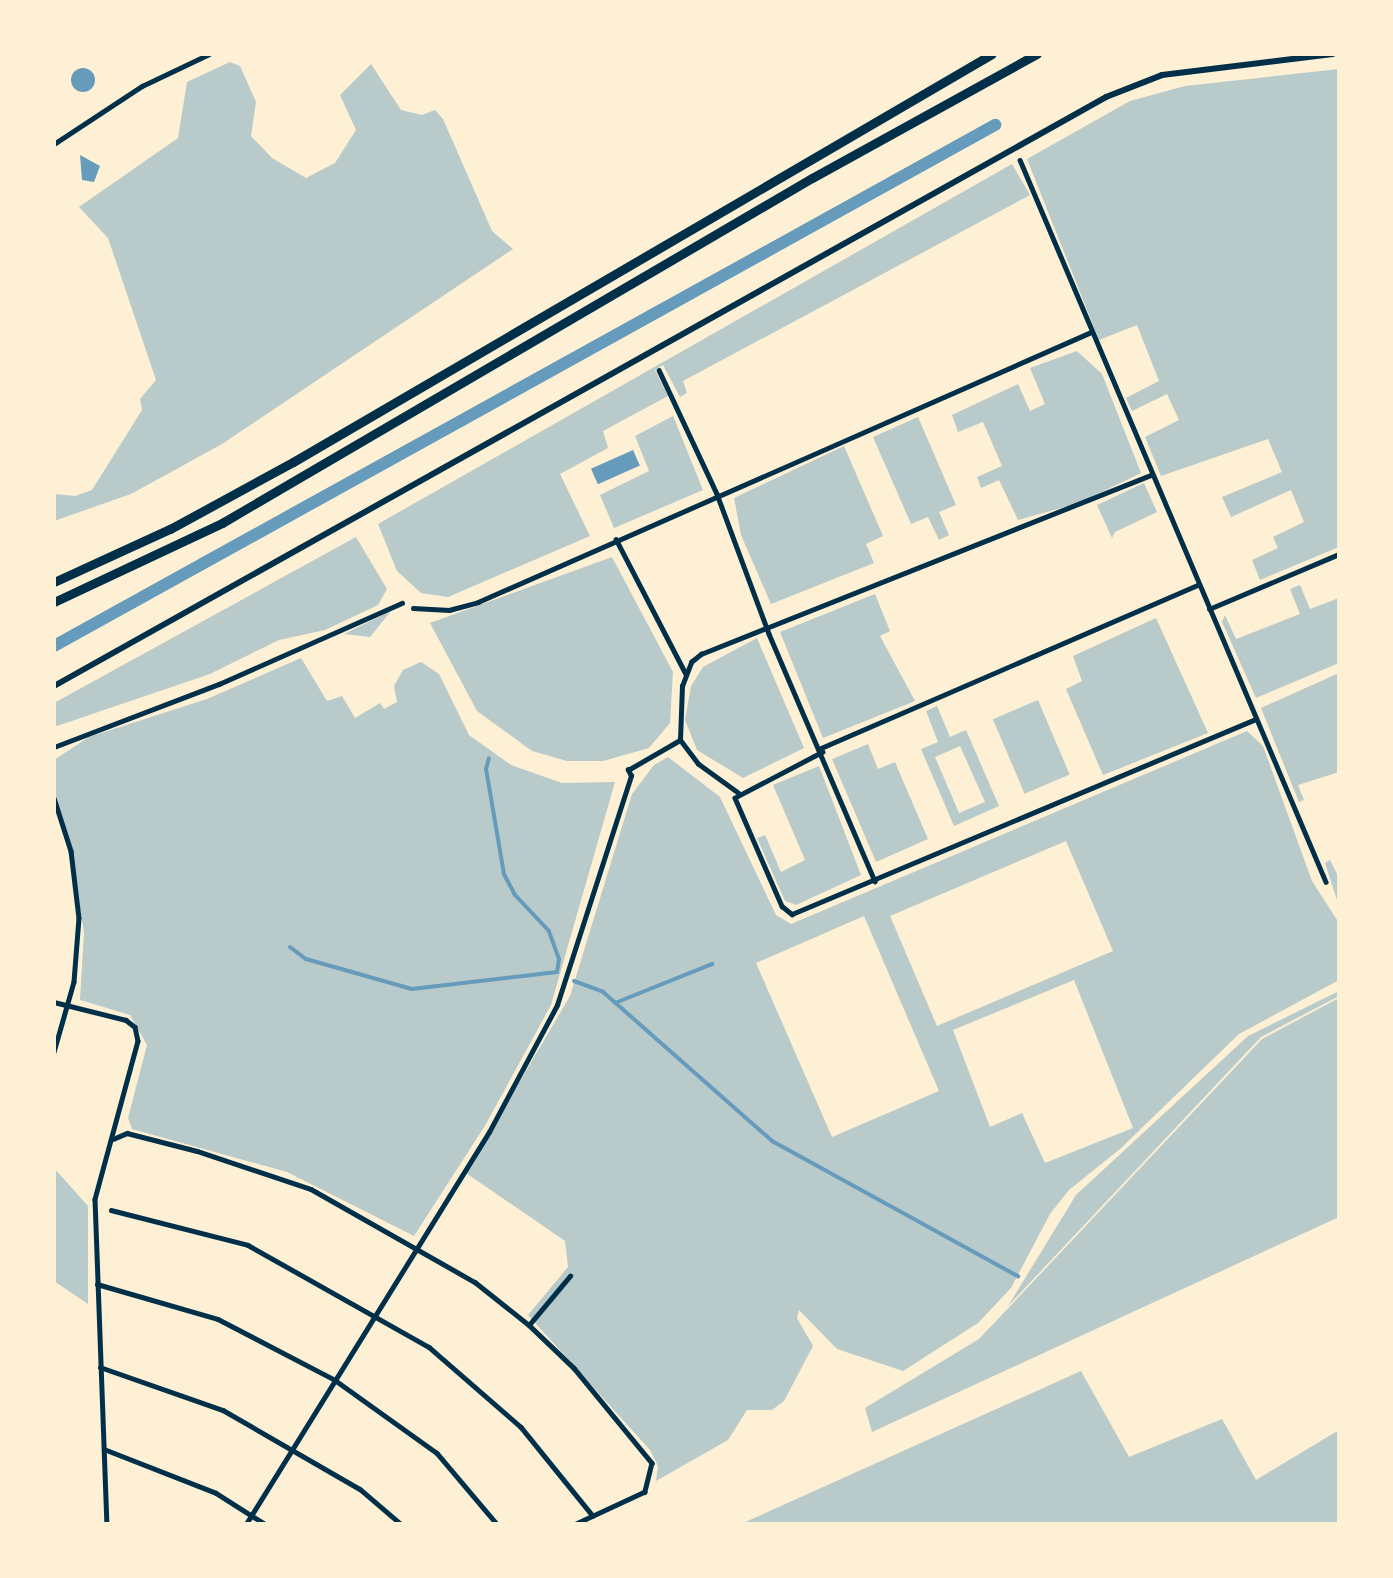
<!DOCTYPE html>
<style>
body{margin:0}
#map{position:relative;width:1393px;height:1578px;overflow:hidden;background:#fdf0d5;font-family:Figtree,sans-serif}
div>[style]{position:absolute}
.green>*{inset:0;background:#b9caca;transform-origin:0 0}
.water>*{inset:0;background:#669bbc;transform-origin:0 0}
.round{border-radius:50%}
.stream>*{height:4px;margin:-2px;padding:0 2px;transform-origin:2px;border-radius:2px;background:#669bbc}
.canal>*{height:12px;margin:-6px;padding:0 6px;transform-origin:6px;border-radius:6px;background:#669bbc}
.minor>*{height:4.5px;margin:-2.25px;padding:0 2.25px;transform-origin:2.25px;border-radius:2.25px;background:#003049}
.tertiary>*{height:6px;margin:-3px;padding:0 3px;transform-origin:3px;border-radius:3px;background:#003049}
.motorway>*{height:9px;margin:-4.5px;padding:0 4.5px;transform-origin:4.5px;border-radius:4.5px;background:#003049}
span{translate:-50% -50%;white-space:nowrap;text-align:center;line-height:1.15;-webkit-text-stroke:5px #fdf0d5;paint-order:stroke}
.frame{position:absolute;inset:0;border:56px solid #fdf0d5;pointer-events:none}
</style>
<div id="map">
<div class="green">
<div style="clip-path:polygon(230px 62px,240px 66px,256px 102px,251px 136px,272px 158px,306px 178px,335px 163px,356px 130px,340px 95px,371px 64px,401px 110px,422px 115px,435px 110px,443px 119px,492px 231px,513px 249px,222px 444px,131px 494px,54px 521px,54px 494px,75px 496px,92px 490px,142px 410px,140px 399px,156px 380px,108px 238px,79px 207px,178px 138px,187px 82px)"></div>
<div style="clip-path:polygon(1339px 69px,1339px 547px,1260px 580px,1252px 560px,1278px 548px,1273px 537px,1304px 522px,1291px 490px,1231px 517px,1222px 497px,1282px 472px,1268px 439px,1161px 476px,1145px 437px,1179px 420px,1167px 394px,1132px 411px,1126px 398px,1159px 381px,1137px 325px,1099px 340px,1027px 159px,1130px 101px,1185px 86px)"></div>
<div style="clip-path:polygon(1012px 164px,1030px 195px,683px 381px,687px 393px,680px 397px,663px 365px,655px 370px,668px 396px,603px 431px,608px 448px,560px 474px,590px 536px,448px 597px,421px 593px,397px 571px,378px 524px)"></div>
<div style="clip-path:polygon(1077px 351px,1102px 374px,1141px 473px,1079px 503px,1018px 520px,999px 480px,981px 488px,977px 477px,1002px 466px,983px 422px,958px 432px,952px 415px,1018px 384px,1030px 411px,1045px 404px,1030px 368px)"></div>
<div style="clip-path:polygon(673px 416px,703px 490px,614px 528px,600px 495px,649px 471px,635px 436px)"></div>
<div style="clip-path:polygon(918px 417px,956px 505px,939px 512px,949px 535px,939px 540px,928px 517px,911px 524px,873px 437px)"></div>
<div style="clip-path:polygon(844px 446px,883px 536px,866px 544px,874px 563px,771px 604px,741px 535px,734px 498px)"></div>
<div style="clip-path:polygon(1144px 483px,1157px 512px,1115px 532px,1112px 538px,1097px 505px)"></div>
<div style="clip-path:polygon(356px 537px,387px 589px,378px 605px,325px 630px,279px 640px,210px 674px,54px 727px,54px 703px)"></div>
<div style="clip-path:polygon(612px 557px,673px 672px,670px 723px,649px 748px,603px 761px,567px 761px,532px 751px,477px 711px,430px 623px)"></div>
<div style="clip-path:polygon(1300px 585px,1310px 609px,1339px 598px,1339px 663px,1256px 698px,1222px 622px,1225px 615px,1236px 639px,1300px 614px,1290px 589px)"></div>
<div style="clip-path:polygon(875px 594px,890px 631px,880px 636px,915px 701px,823px 738px,780px 632px)"></div>
<div style="clip-path:polygon(391px 611px,370px 637px,344px 634px)"></div>
<div style="clip-path:polygon(1156px 618px,1208px 733px,1103px 775px,1066px 689px,1082px 681px,1073px 656px)"></div>
<div style="clip-path:polygon(757px 638px,804px 748px,743px 778px,697px 750px,685px 720px,691px 686px,703px 667px)"></div>
<div style="clip-path:polygon(301px 658px,327px 701px,342px 696px,355px 718px,380px 703px,384px 709px,397px 702px,394px 686px,403px 670px,421px 662px,439px 674px,469px 735px,511px 765px,562px 783px,615px 782px,551px 1005px,486px 1124px,414px 1236px,287px 1172px,132px 1129px,128px 1118px,147px 1045px,130px 1015px,80px 1000px,84px 932px,68px 836px,54px 794px,54px 760px,89px 737px,207px 699px)"></div>
<div style="clip-path:polygon(1339px 673px,1339px 772px,1298px 785px,1304px 800px,1299px 802px,1261px 708px)"></div>
<div style="left:1038px;top:700px;width:81px;height:49px;rotate:67deg"></div>
<div style="clip-path:polygon(evenodd,937px 706px,950px 737px,966px 730px,999px 806px,954px 826px,921px 749px,938px 742px,926px 711px,937px 706px,960px 746px,985px 802px,959px 813px,935px 757px,960px 746px)"></div>
<div style="clip-path:polygon(evenodd,1247px 731px,1263px 746px,1312px 881px,1339px 923px,1339px 980px,1239px 1034px,1120px 1149px,1069px 1190px,1050px 1214px,1011px 1288px,978px 1323px,903px 1371px,837px 1349px,799px 1310px,797px 1318px,813px 1346px,784px 1401px,772px 1410px,747px 1410px,728px 1440px,656px 1481px,658px 1466px,650px 1450px,528px 1315px,568px 1267px,565px 1241px,466px 1173px,570px 996px,632px 794px,654px 765px,668px 757px,720px 797px,776px 915px,791px 924px,1247px 731px,1066px 841px,1113px 951px,937px 1026px,890px 916px,1066px 841px,1247px 731px,864px 916px,939px 1091px,832px 1137px,756px 963px,864px 916px,1247px 731px,1074px 980px,1133px 1128px,1045px 1163px,1022px 1113px,990px 1127px,953px 1030px,1074px 980px)"></div>
<div style="clip-path:polygon(868px 744px,878px 769px,895px 762px,928px 839px,876px 862px,832px 759px)"></div>
<div style="clip-path:polygon(819px 766px,861px 875px,796px 905px,785px 901px,757px 838px,765px 835px,781px 872px,805px 860px,773px 785px)"></div>
<div style="clip-path:polygon(1330px 860px,1339px 878px,1339px 906px,1325px 863px)"></div>
<div style="clip-path:polygon(1339px 991px,1339px 996px,1261px 1037px,1008px 1306px,1076px 1195px,1248px 1036px)"></div>
<div style="clip-path:polygon(1339px 998px,1339px 1217px,872px 1432px,865px 1408px,979px 1339px,1262px 1039px)"></div>
<div style="clip-path:polygon(54px 1168px,88px 1206px,88px 1304px,54px 1281px)"></div>
<div style="clip-path:polygon(1081px 1371px,1129px 1457px,1222px 1419px,1256px 1480px,1339px 1430px,1339px 1524px,741px 1524px)"></div>
</div>
<div class="water">
<div class="round" style="left:71px;top:68px;width:24px;height:24px"></div>
<div style="clip-path:polygon(80px 155px,100px 166px,94px 182px,82px 180px)"></div>
<div style="left:633px;top:450px;width:17px;height:46px;rotate:66deg"></div>
</div>
<div class="stream">
<div style="left:290px;top:947px;width:20px;rotate:37deg"></div>
<div style="left:306px;top:959px;width:110px;rotate:15.8deg"></div>
<div style="left:412px;top:989px;width:146px;rotate:-6.7deg"></div>
<div style="left:557px;top:972px;width:13px;rotate:-81deg"></div>
<div style="left:559px;top:959px;width:30px;rotate:-110deg"></div>
<div style="left:549px;top:931px;width:50px;rotate:-133.4deg"></div>
<div style="left:515px;top:895px;width:24px;rotate:-118deg"></div>
<div style="left:504px;top:874px;width:107px;rotate:-99.7deg"></div>
<div style="left:486px;top:769px;width:11px;rotate:-75deg"></div>
<div style="left:574px;top:981px;width:30px;rotate:20deg"></div>
<div style="left:602px;top:991px;width:227px;rotate:41.4deg"></div>
<div style="left:772px;top:1141px;width:281px;rotate:28.8deg"></div>
<div style="left:615px;top:1003px;width:105px;rotate:-21.9deg"></div>
</div>
<div class="canal">
<div style="left:54px;top:646px;width:1076px;rotate:-28.97deg"></div>
</div>
<div class="minor">
<div style="left:54px;top:144px;width:105px;rotate:-33.4deg"></div>
<div style="left:142px;top:86px;width:74px;rotate:-25.5deg"></div>
<div style="left:1020px;top:160px;width:784px;rotate:67.03deg"></div>
<div style="left:659px;top:370px;width:137px;rotate:64.9deg"></div>
<div style="left:717px;top:494px;width:149px;rotate:69.6deg"></div>
<div style="left:769px;top:634px;width:269px;rotate:66.8deg"></div>
<div style="left:616px;top:539px;width:152px;rotate:62.6deg"></div>
<div style="left:413px;top:608px;width:36px;rotate:3deg"></div>
<div style="left:449px;top:610px;width:30px;rotate:-15deg"></div>
<div style="left:478px;top:602px;width:668px;rotate:-23.76deg"></div>
<div style="left:1209px;top:609px;width:141px;rotate:-22.9deg"></div>
<div style="left:54px;top:747px;width:177px;rotate:-20.9deg"></div>
<div style="left:219px;top:684px;width:200px;rotate:-23.9deg"></div>
<div style="left:821px;top:748px;width:411px;rotate:-23.4deg"></div>
<div style="left:823px;top:752px;width:99px;rotate:152.4deg"></div>
<div style="left:735px;top:798px;width:118px;rotate:66.5deg"></div>
<div style="left:782px;top:906px;width:13px;rotate:39deg"></div>
<div style="left:792px;top:914px;width:503px;rotate:-22.8deg"></div>
<div style="left:738px;top:793px;width:49px;rotate:-144.1deg"></div>
<div style="left:698px;top:764px;width:30px;rotate:-127deg"></div>
<div style="left:680px;top:740px;width:54px;rotate:-87.9deg"></div>
<div style="left:682px;top:686px;width:26px;rotate:-69deg"></div>
<div style="left:691px;top:662px;width:13px;rotate:-39deg"></div>
<div style="left:701px;top:654px;width:484px;rotate:-21.7deg"></div>
<div style="left:54px;top:798px;width:56px;rotate:72.2deg"></div>
<div style="left:71px;top:851px;width:67px;rotate:83.2deg"></div>
<div style="left:79px;top:918px;width:64px;rotate:94.5deg"></div>
<div style="left:74px;top:982px;width:73px;rotate:105.9deg"></div>
<div style="left:54px;top:1002px;width:74px;rotate:14deg"></div>
<div style="left:126px;top:1020px;width:11px;rotate:38deg"></div>
<div style="left:135px;top:1027px;width:14px;rotate:78deg"></div>
<div style="left:138px;top:1041px;width:164px;rotate:105.2deg"></div>
<div style="left:95px;top:1199px;width:325px;rotate:87.9deg"></div>
<div style="left:113px;top:1139px;width:15px;rotate:-23deg"></div>
<div style="left:127px;top:1133px;width:72px;rotate:14.4deg"></div>
<div style="left:197px;top:1151px;width:120px;rotate:18.4deg"></div>
<div style="left:311px;top:1189px;width:189px;rotate:29.6deg"></div>
<div style="left:475px;top:1282px;width:69px;rotate:38.5deg"></div>
<div style="left:529px;top:1325px;width:62px;rotate:43.7deg"></div>
<div style="left:574px;top:1368px;width:123px;rotate:50.6deg"></div>
<div style="left:652px;top:1463px;width:30px;rotate:104deg"></div>
<div style="left:645px;top:1492px;width:76px;rotate:155.1deg"></div>
<div style="left:111px;top:1210px;width:141px;rotate:14.3deg"></div>
<div style="left:248px;top:1245px;width:208px;rotate:29.4deg"></div>
<div style="left:429px;top:1347px;width:122px;rotate:41deg"></div>
<div style="left:521px;top:1427px;width:114px;rotate:51deg"></div>
<div style="left:97px;top:1284px;width:126px;rotate:16.1deg"></div>
<div style="left:218px;top:1319px;width:132px;rotate:27.5deg"></div>
<div style="left:335px;top:1380px;width:125px;rotate:35.6deg"></div>
<div style="left:437px;top:1453px;width:93px;rotate:49.8deg"></div>
<div style="left:529px;top:1325px;width:64px;rotate:-50.1deg"></div>
<div style="left:100px;top:1367px;width:130px;rotate:19.3deg"></div>
<div style="left:223px;top:1410px;width:158px;rotate:30deg"></div>
<div style="left:360px;top:1489px;width:54px;rotate:40.5deg"></div>
<div style="left:104px;top:1449px;width:120px;rotate:21.4deg"></div>
<div style="left:216px;top:1493px;width:58px;rotate:32.3deg"></div>
<div style="left:246px;top:1524px;width:461px;rotate:-58.2deg"></div>
<div style="left:489px;top:1132px;width:144px;rotate:-61.8deg"></div>
<div style="left:557px;top:1005px;width:241px;rotate:-72.1deg"></div>
<div style="left:631px;top:776px;width:7px;rotate:-117deg"></div>
<div style="left:628px;top:770px;width:60px;rotate:-30deg"></div>
</div>
<div class="tertiary">
<div style="left:54px;top:686px;width:1206px;rotate:-29.24deg"></div>
<div style="left:1106px;top:97px;width:60px;rotate:-21.4deg"></div>
<div style="left:1162px;top:75px;width:172px;rotate:-7deg"></div>
</div>
<div class="motorway">
<div style="left:54px;top:582px;width:128px;rotate:-24.6deg"></div>
<div style="left:170px;top:529px;width:140px;rotate:-28.6deg"></div>
<div style="left:293px;top:462px;width:809px;rotate:-30.27deg"></div>
<div style="left:54px;top:602px;width:186px;rotate:-25.2deg"></div>
<div style="left:222px;top:523px;width:683px;rotate:-30.32deg"></div>
<div style="left:812px;top:178px;width:257px;rotate:-28.9deg"></div>
</div>
<div class="frame"></div>
</div>
